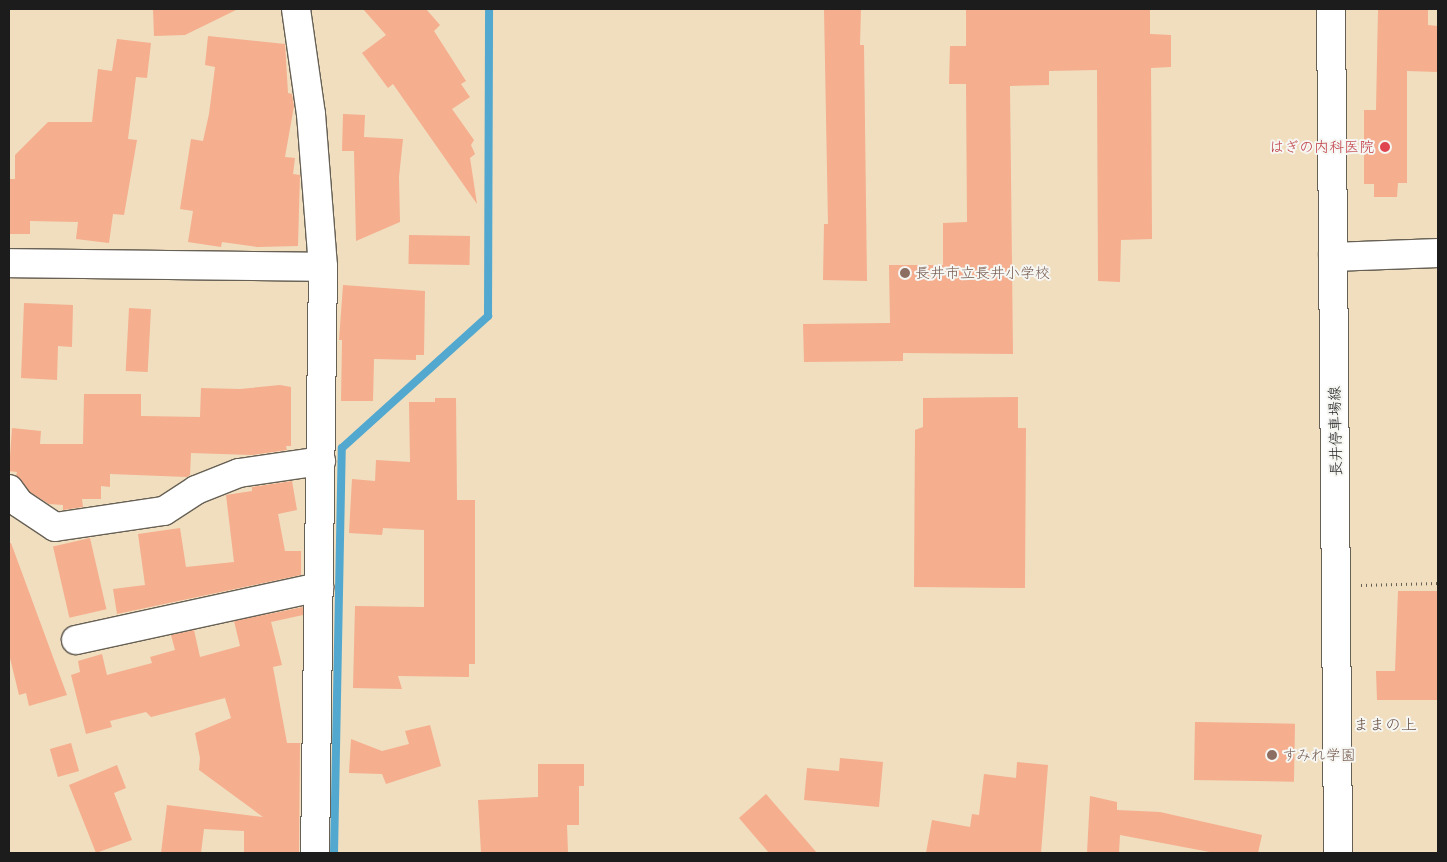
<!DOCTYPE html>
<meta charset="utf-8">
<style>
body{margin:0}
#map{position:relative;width:1447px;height:862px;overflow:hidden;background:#f0debf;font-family:Mali,"Klee One",sans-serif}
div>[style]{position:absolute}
.stream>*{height:8px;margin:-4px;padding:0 4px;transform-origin:4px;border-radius:4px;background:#52a8ce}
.building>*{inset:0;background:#f5ae8e;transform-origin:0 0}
.path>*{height:3px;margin-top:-1.5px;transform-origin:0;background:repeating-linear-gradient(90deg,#666055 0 1px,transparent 0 5px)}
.roads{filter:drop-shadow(1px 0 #666055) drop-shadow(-1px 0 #666055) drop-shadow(0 1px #666055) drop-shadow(0 -1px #666055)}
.minor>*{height:28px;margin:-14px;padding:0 14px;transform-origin:14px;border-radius:14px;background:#fff}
.major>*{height:28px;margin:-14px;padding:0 14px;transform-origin:14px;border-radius:14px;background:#fff}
.dots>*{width:14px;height:14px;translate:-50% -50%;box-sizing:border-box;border:2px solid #f6f6f2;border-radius:50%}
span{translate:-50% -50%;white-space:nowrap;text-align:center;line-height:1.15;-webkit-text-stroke:4px #f6f6f2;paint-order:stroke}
.health-label{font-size:15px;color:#be3a42}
.right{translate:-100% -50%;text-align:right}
.education-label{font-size:15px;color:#785e54}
.left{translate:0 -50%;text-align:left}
.street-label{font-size:15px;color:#1c1c1c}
.neighbourhood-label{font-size:16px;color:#684f44}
.frame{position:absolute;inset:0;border:10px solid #1c1c1c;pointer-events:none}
</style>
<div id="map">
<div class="stream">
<div style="left:334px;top:853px;width:405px;rotate:-88.9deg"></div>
<div style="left:342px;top:448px;width:197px;rotate:-42.1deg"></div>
<div style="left:488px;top:316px;width:307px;rotate:-89.8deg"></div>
</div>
<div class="building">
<div style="clip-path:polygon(153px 9px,238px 9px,185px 35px,154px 36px)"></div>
<div style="clip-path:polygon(363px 9px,426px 9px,440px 25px,434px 31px,466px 81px,461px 84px,470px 97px,452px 109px,474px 140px,471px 145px,475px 154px,470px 158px,477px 204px,393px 84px,388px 88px,362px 53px,386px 35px)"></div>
<div style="clip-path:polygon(824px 9px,861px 9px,860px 45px,864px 45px,867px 281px,823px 280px,824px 224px,828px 224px)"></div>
<div style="clip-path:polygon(966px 9px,1150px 9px,1150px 34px,1171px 35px,1171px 67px,1151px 68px,1152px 239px,1121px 240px,1120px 282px,1098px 281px,1097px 70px,1049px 71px,1049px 85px,1010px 86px,1013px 354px,903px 353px,903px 361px,804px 362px,803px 324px,890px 323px,889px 265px,943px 265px,943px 223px,967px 222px,966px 84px,949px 84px,950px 46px,966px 46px)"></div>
<div style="clip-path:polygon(1378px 9px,1428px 9px,1428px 25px,1438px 26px,1438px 72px,1407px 71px,1407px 183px,1398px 183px,1397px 197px,1374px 197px,1374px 184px,1364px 184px,1364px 110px,1376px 110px)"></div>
<div style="clip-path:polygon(208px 36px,285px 44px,288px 93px,292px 94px,294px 106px,285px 157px,295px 158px,293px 174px,300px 175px,298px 246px,257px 247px,222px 242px,221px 247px,188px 242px,193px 211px,180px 209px,191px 139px,203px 141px,209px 114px,215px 67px,205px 65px)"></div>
<div style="clip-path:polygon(117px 39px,151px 43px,147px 78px,136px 77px,128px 139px,137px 140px,124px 215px,113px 214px,109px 243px,76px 239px,78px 222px,30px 221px,30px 234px,9px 234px,9px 179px,15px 179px,15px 155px,48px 122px,92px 122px,98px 69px,112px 71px)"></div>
<div style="clip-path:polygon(343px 114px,365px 115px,364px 137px,403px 139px,399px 177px,400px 222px,356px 241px,354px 151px,342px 151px)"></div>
<div style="left:409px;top:235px;width:61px;height:29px;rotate:1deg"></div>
<div style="clip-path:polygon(343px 285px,425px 291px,424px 355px,416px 355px,416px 360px,374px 359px,373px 401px,341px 401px,342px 340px,339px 340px)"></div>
<div style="clip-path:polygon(24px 303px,73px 305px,72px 347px,58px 346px,57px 380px,21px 378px)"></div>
<div style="left:129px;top:308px;width:22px;height:63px;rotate:3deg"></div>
<div style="clip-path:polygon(280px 385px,291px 387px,291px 446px,286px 446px,287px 450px,252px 455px,191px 453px,190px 475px,187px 477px,110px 474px,110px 487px,101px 486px,101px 499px,82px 499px,83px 507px,63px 510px,63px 505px,49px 504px,30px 492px,16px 476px,17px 472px,9px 471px,12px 428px,41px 431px,40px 444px,83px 444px,84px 394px,141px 394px,141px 416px,200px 417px,201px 388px,240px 389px)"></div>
<div style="clip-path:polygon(1018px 397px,1018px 428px,1026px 428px,1025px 588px,914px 587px,915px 430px,923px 427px,923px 398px)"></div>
<div style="clip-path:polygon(435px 398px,456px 398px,457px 500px,475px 500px,475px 664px,469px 664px,469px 677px,398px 676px,402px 689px,353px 688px,355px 606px,424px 607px,424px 530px,383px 528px,382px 535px,349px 533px,352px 479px,375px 481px,376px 460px,410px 462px,409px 402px,435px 402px)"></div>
<div style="clip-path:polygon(292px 481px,297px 510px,278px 514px,285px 551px,301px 551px,301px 575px,117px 614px,113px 589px,145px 585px,138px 534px,180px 528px,186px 567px,234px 562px,226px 495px,252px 491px,252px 487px)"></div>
<div style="left:90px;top:538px;width:73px;height:38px;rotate:77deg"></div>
<div style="clip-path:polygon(9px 543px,11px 543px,67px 695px,29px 706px,26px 693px,19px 695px,9px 654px)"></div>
<div style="clip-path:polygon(1398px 591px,1438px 591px,1438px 700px,1377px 700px,1376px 671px,1395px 671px)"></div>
<div style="clip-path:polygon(303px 607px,303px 615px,271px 622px,282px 665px,273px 667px,287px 743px,300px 743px,299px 853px,244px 853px,244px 831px,204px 829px,201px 853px,161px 853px,167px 805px,263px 817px,199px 770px,200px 758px,195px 733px,231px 718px,225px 698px,151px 717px,146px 712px,110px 721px,112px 727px,86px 734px,71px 675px,80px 672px,78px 661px,102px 654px,107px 675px,152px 663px,150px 657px,175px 650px,171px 635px,194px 630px,200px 657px,240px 646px,234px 621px)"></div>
<div style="left:1195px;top:722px;width:100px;height:58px;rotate:1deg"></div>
<div style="clip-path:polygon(430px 725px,441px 766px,386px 784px,382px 774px,349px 773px,351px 739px,382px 751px,409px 744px,405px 731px)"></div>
<div style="left:71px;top:743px;width:29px;height:22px;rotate:74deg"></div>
<div style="clip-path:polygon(840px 758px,883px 762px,879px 807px,804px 800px,807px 768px,839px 771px)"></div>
<div style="clip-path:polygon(1017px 762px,1048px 765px,1041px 853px,926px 853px,932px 820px,970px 827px,972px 814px,979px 815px,984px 774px,1016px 778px)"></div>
<div style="clip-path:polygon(538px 764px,584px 764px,584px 786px,579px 786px,579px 825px,567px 825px,568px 853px,481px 853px,478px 800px,538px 797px)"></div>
<div style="clip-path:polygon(117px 765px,126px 788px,114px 793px,132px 840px,96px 853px,69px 785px)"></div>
<div style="clip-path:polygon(766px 794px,817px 853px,769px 853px,739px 818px)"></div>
<div style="clip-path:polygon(1090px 796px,1117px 802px,1117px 810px,1160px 812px,1262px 835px,1258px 853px,1215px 853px,1120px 835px,1119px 853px,1087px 853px)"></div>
</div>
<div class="path">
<div style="left:1361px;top:585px;width:77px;rotate:-1.5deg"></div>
</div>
<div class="roads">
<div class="minor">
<div style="left:296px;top:9px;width:106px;rotate:81.9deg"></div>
<div style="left:311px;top:114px;width:153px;rotate:85.5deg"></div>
<div style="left:323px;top:267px;width:586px;rotate:90.78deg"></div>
<div style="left:1333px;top:257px;width:105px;rotate:-2.2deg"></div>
<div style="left:9px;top:263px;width:314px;rotate:0.7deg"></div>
<div style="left:9px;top:489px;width:17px;rotate:54deg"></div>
<div style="left:19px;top:503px;width:43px;rotate:33.7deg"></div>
<div style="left:55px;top:527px;width:110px;rotate:-8.4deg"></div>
<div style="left:164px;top:511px;width:38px;rotate:-33deg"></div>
<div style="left:196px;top:490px;width:46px;rotate:-21.6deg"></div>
<div style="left:239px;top:473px;width:83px;rotate:-8.3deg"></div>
<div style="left:76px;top:640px;width:249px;rotate:-12.3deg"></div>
</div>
<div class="major">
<div style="left:1331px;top:9px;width:844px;rotate:89.52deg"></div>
</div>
</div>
<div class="dots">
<div style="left:1385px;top:147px;background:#e0444e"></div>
<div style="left:905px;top:273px;background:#8d6e63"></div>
<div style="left:1272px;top:755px;background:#8d6e63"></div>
</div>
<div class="health-label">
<span class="right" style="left:1374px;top:147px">はぎの内科医院</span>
</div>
<div class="education-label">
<span class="left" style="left:915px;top:273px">長井市立長井小学校</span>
<span class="left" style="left:1282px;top:755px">すみれ学園</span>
</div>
<div class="street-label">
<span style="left:1335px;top:431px;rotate:-91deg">長井停車場線</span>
</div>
<div class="neighbourhood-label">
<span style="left:1385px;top:724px">ままの上</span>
</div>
<div class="frame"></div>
</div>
